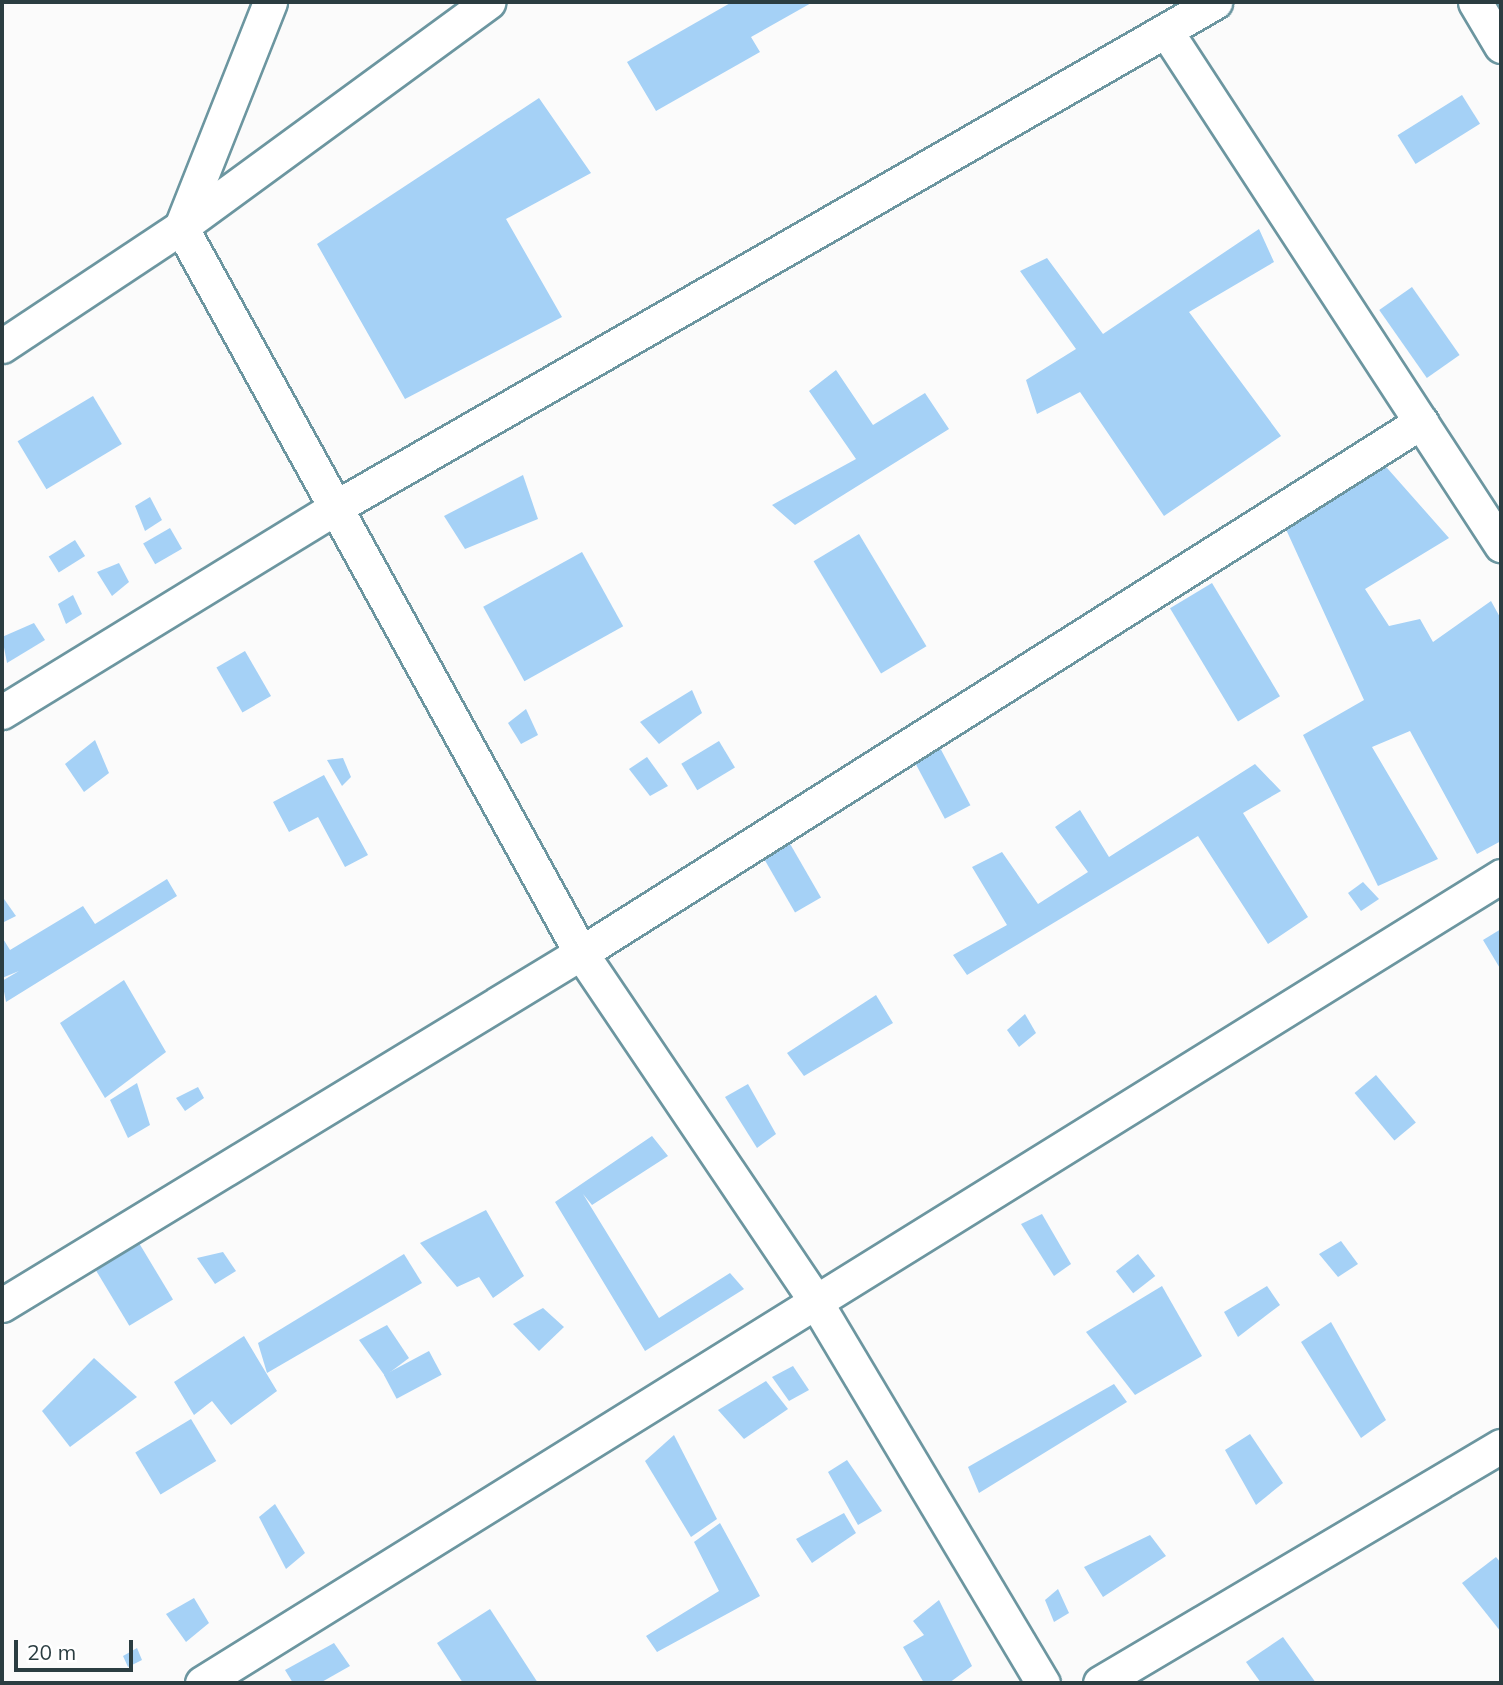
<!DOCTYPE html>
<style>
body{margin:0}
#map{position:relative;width:1503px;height:1685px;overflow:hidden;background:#fbfbfb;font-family:Mulish,sans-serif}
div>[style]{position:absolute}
.building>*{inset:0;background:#a5d1f6;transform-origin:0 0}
.roads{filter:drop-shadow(2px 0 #6c96a0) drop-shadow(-2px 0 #6c96a0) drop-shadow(0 2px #6c96a0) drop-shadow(0 -2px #6c96a0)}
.street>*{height:33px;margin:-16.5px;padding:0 16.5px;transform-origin:16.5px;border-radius:16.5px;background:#fff}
span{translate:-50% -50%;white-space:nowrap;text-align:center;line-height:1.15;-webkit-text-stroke:6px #fff;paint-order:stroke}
.frame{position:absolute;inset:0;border:4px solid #2b3d41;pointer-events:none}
.scale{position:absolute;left:14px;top:1640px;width:119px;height:32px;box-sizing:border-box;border:4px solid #2b3d41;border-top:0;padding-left:9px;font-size:21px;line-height:24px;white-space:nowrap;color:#2b3d41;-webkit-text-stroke:5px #fff;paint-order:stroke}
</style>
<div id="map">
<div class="building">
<div style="clip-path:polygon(732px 2px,813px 2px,751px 37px,760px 52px,656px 111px,627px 62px)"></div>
<div style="left:1462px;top:95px;width:34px;height:76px;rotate:58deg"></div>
<div style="clip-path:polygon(539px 98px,591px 173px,506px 219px,562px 317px,405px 399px,317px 244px)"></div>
<div style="clip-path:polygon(1259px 229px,1274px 262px,1189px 312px,1281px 436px,1164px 516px,1080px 392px,1037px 414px,1026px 380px,1076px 349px,1020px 271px,1047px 258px,1103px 334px)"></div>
<div style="left:1412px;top:287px;width:83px;height:40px;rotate:55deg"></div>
<div style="clip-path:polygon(836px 370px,873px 425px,925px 393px,949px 429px,795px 525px,772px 505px,856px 459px,809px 391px)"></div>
<div style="left:93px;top:396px;width:56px;height:88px;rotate:59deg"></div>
<div style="clip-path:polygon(1380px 460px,1449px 538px,1365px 589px,1389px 626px,1420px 619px,1433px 642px,1491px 601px,1501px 619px,1501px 841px,1477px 854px,1410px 731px,1372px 747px,1438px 859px,1378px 886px,1303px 735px,1364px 700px,1284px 525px)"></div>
<div style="clip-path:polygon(523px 475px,538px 519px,465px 549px,444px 516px)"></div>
<div style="clip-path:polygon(150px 497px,162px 520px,145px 531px,135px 506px)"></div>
<div style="left:170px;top:528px;width:24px;height:31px;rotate:60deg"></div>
<div style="left:859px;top:534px;width:131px;height:53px;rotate:59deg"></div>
<div style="left:75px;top:540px;width:19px;height:31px;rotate:58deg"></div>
<div style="left:582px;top:552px;width:85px;height:113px;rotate:61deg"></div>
<div style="clip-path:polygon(119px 563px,129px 582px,112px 596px,97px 572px)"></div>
<div style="left:1212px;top:583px;width:132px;height:49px;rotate:59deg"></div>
<div style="clip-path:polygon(73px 595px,82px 614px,66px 624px,58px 604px)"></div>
<div style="clip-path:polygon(34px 623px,45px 640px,7px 663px,2px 637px)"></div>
<div style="left:245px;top:651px;width:52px;height:33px;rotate:60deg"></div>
<div style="clip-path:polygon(692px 690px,702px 713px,659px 744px,640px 722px)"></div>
<div style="clip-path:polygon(526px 709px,538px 735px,521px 744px,508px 723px)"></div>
<div style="clip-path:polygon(95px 740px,109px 773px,84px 792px,65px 764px)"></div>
<div style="left:719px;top:741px;width:31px;height:44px;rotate:59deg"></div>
<div style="left:939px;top:746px;width:67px;height:29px;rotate:62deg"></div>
<div style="clip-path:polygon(647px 757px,668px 786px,650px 796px,629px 769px)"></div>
<div style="clip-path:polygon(343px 758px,351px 777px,342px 786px,327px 760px)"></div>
<div style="clip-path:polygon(1255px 764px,1281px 791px,1243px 813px,1308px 917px,1268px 944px,1198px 836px,967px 975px,953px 955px,1007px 925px,972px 867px,1002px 852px,1038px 904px,1088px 872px,1055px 827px,1080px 810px,1109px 857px)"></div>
<div style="clip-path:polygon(324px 775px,368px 855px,345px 867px,318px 817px,289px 832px,273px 802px)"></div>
<div style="left:789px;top:842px;width:64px;height:30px;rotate:60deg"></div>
<div style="clip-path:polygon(167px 879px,177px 896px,6px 1002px,2px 981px,19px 971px,2px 978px,2px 937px,10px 950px,83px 906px,95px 924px)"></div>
<div style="clip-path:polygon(1363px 882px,1379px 899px,1361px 911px,1348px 893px)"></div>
<div style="clip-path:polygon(4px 899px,16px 916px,2px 923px,2px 900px)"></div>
<div style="clip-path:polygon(1501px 929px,1501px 970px,1483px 940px)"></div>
<div style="clip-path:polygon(124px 980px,166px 1052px,105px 1098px,60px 1023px)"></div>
<div style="clip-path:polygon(876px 995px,893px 1023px,804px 1076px,787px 1053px)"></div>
<div style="clip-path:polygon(1025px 1014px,1036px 1033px,1019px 1047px,1007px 1030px)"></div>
<div style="left:1376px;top:1075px;width:62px;height:28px;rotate:50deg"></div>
<div style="clip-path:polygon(137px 1083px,150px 1125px,128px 1138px,110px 1100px)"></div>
<div style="clip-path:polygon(748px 1084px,776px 1134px,757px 1148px,725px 1097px)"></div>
<div style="clip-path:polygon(198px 1087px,204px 1098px,185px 1111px,176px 1098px)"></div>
<div style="clip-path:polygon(652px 1136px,668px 1156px,592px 1205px,583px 1194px,659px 1318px,730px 1273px,744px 1289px,645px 1351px,555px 1202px)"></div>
<div style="clip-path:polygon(486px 1210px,524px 1276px,493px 1298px,479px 1277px,457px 1287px,420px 1243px)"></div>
<div style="clip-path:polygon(1042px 1214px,1071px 1264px,1054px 1276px,1021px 1224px)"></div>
<div style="clip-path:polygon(1341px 1241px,1358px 1264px,1338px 1277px,1319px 1254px)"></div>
<div style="left:139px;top:1243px;width:66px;height:51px;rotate:59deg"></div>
<div style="clip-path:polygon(223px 1252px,236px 1271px,215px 1284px,197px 1258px)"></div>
<div style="clip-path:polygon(404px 1254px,422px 1283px,267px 1373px,258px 1343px)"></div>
<div style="left:1138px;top:1254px;width:28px;height:28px;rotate:52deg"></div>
<div style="clip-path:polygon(1162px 1286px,1202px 1356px,1135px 1395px,1086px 1332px)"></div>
<div style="clip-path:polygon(1267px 1286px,1280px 1305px,1238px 1337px,1224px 1312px)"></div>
<div style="clip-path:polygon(543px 1308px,564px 1327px,539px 1351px,513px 1324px)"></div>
<div style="clip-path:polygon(1331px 1322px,1386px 1420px,1361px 1438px,1301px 1342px)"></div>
<div style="clip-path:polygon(387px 1325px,409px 1358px,385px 1376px,359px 1340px)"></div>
<div style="clip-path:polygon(244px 1336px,277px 1391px,231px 1425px,212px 1401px,194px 1415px,174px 1382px)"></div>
<div style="left:429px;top:1351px;width:27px;height:51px;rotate:62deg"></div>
<div style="clip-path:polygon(94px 1358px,137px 1397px,70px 1447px,42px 1411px)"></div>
<div style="clip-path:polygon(793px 1366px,809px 1390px,789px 1401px,772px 1377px)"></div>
<div style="clip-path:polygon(766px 1381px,788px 1409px,744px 1439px,718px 1410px)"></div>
<div style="clip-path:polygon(1114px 1384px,1127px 1402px,979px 1493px,968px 1467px)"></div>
<div style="left:191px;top:1419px;width:49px;height:65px;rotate:59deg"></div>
<div style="clip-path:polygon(1250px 1434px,1283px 1483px,1256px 1505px,1225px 1450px)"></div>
<div style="clip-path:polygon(674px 1435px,717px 1519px,691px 1537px,645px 1461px)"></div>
<div style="clip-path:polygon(847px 1460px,882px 1511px,858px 1525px,828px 1472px)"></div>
<div style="clip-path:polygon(275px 1504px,305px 1553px,286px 1569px,259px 1517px)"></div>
<div style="clip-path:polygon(844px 1513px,856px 1533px,812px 1563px,796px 1539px)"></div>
<div style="clip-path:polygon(720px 1523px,760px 1596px,657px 1652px,646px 1636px,719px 1591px,694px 1542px)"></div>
<div style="clip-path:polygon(1150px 1535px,1166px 1556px,1103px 1597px,1084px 1567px)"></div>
<div style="clip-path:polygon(1496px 1557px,1501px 1563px,1501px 1632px,1462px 1583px)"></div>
<div style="clip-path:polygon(1058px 1589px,1069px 1613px,1054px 1622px,1045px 1600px)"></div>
<div style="clip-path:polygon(194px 1598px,209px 1623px,186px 1642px,166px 1614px)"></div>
<div style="clip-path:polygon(939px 1600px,972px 1666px,949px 1683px,924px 1683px,903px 1647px,924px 1635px,913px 1621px)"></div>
<div style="clip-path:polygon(490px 1609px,538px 1683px,463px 1683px,437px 1643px)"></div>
<div style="clip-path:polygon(1283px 1637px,1316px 1683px,1261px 1683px,1246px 1662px)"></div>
<div style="clip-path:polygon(334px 1643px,350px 1666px,320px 1683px,293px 1683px,285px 1670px)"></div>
<div style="clip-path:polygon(137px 1648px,142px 1660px,128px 1667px,123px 1656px)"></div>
</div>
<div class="roads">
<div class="street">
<div style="left:1475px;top:2px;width:51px;rotate:59.4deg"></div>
<div style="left:1166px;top:31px;width:614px;rotate:56.91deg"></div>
<div style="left:181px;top:227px;width:381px;rotate:-36.2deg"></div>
<div style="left:181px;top:227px;width:242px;rotate:-68.4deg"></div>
<div style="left:2px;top:346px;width:215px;rotate:-33.6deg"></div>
<div style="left:181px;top:227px;width:829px;rotate:61.15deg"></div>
<div style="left:581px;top:953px;width:417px;rotate:56deg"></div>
<div style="left:814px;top:1299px;width:447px;rotate:59.2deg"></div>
<div style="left:2px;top:712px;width:392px;rotate:-31.5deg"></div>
<div style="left:336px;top:507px;width:1014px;rotate:-29.88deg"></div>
<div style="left:2px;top:1305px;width:678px;rotate:-31.3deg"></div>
<div style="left:581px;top:953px;width:994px;rotate:-32.3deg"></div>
<div style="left:202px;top:1683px;width:1529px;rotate:-31.85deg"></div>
<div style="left:1100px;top:1683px;width:466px;rotate:-30.6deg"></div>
</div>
</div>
<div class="frame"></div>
<div class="scale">20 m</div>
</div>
